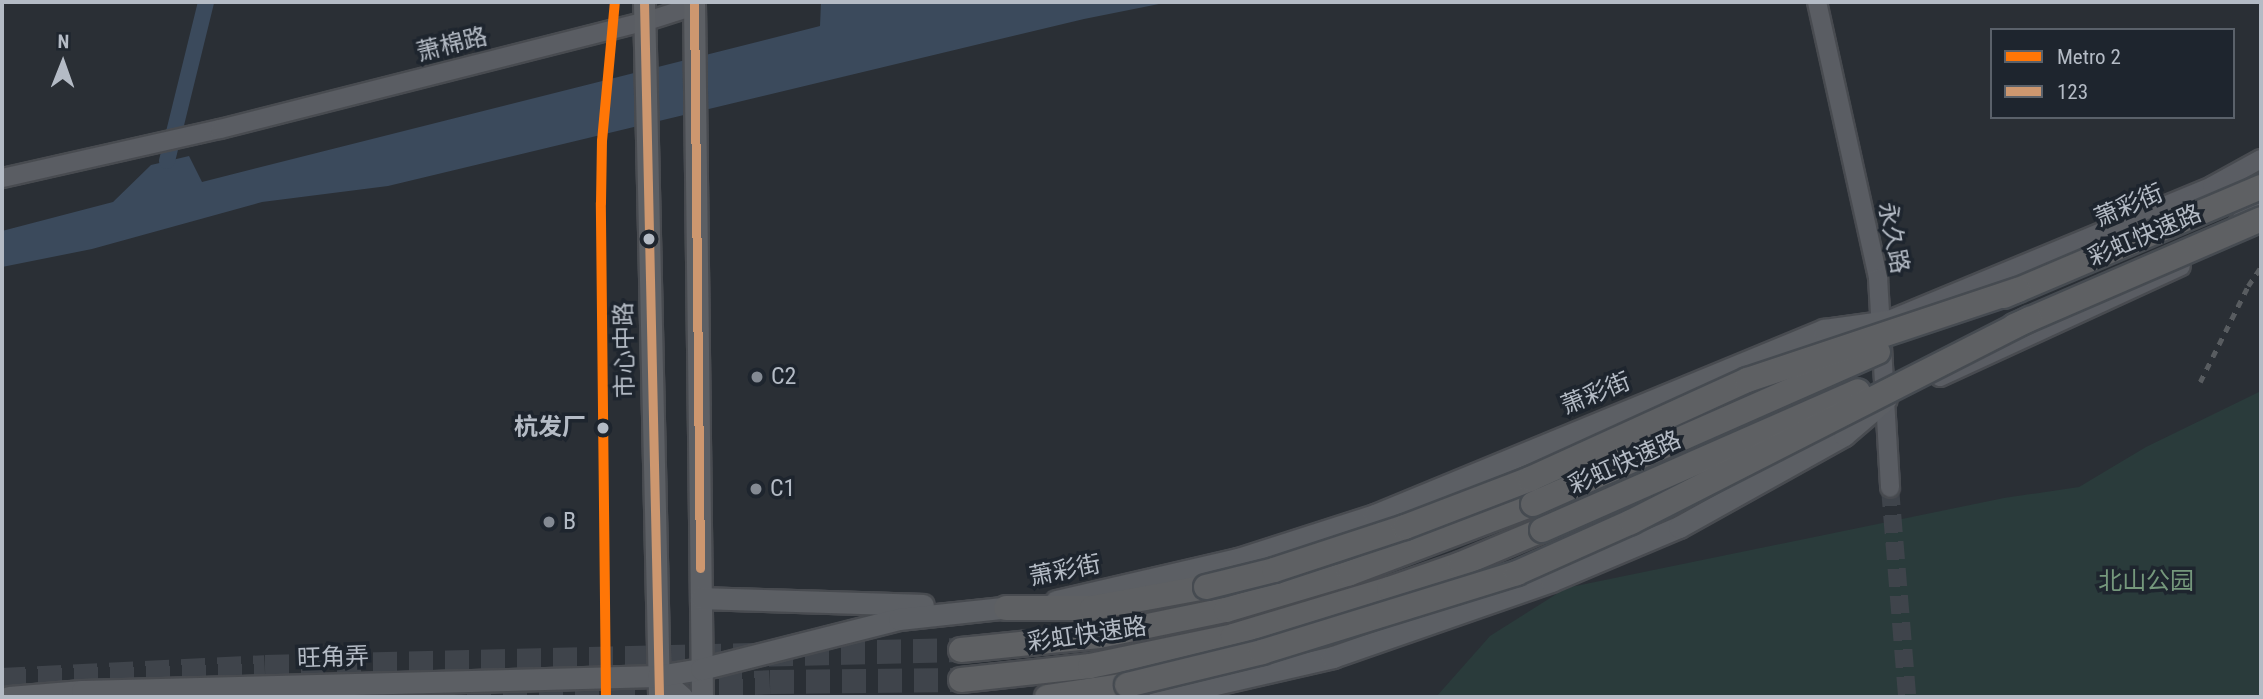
<!DOCTYPE html>
<meta charset="utf-8">
<style>
body{margin:0}
#map{position:relative;width:2263px;height:699px;overflow:hidden;background:#2a2f35;font-family:"Roboto Condensed","Noto Sans SC",sans-serif}
div>[style]{position:absolute}
.green>*{inset:0;background:#2a3b3b}
.water>*{inset:0;background:#3b4a5c}
.canal>*{height:16px;margin:-8px;padding:0 8px;transform-origin:8px;border-radius:8px;background:#3b4a5c}
.minor-tunnel>*{height:18px;margin-top:-9px;transform-origin:0;background:repeating-linear-gradient(90deg,#3f444b 0 18px,transparent 0 27px)}
.highway-tunnel>*{height:24px;margin-top:-12px;transform-origin:0;background:repeating-linear-gradient(90deg,#3f444b 0 24px,transparent 0 36px)}
.roads{filter:drop-shadow(2px 0 #484b50) drop-shadow(-2px 0 #484b50) drop-shadow(0 2px #484b50) drop-shadow(0 -2px #484b50)}
.minor>*{height:18px;margin:-9px;padding:0 9px;transform-origin:9px;border-radius:9px;background:#5a5d63}
.major>*{height:21px;margin:-10.5px;padding:0 10.5px;transform-origin:10.5px;border-radius:10.5px;background:#5c5f64}
.highway>*{height:24px;margin:-12px;padding:0 12px;transform-origin:12px;border-radius:12px;background:#5e6063}
.rail>*{height:4.5px;margin-top:-2.25px;transform-origin:0;background:repeating-linear-gradient(90deg,#585c60 0 7px,transparent 0 14px)}
.bridges{filter:drop-shadow(2px 0 #464b51) drop-shadow(-2px 0 #464b51) drop-shadow(0 2px #464b51) drop-shadow(0 -2px #464b51)}
.highway-bridge>*{height:24px;margin:-12px;padding:0 12px;transform-origin:12px;border-radius:12px;background:#5e6063}
.bus-1>*{height:9px;margin:-4.5px;padding:0 4.5px;transform-origin:4.5px;border-radius:4.5px;background:#cd976f}
.metro-1>*{height:10px;margin:-5px;padding:0 5px;transform-origin:5px;border-radius:5px;background:#ff7606}
.dots>*{width:19px;height:19px;translate:-50% -50%;box-sizing:border-box;border:4px solid #1e252e;border-radius:50%}
span{translate:-50% -50%;white-space:nowrap;text-align:center;line-height:1.15;-webkit-text-stroke:7px #1e252e;paint-order:stroke}
.street-label{font-size:24px;color:#b4bbc5}
.poi-label{font-size:24px;color:#b4bbc5}
.left{translate:0 -50%;text-align:left}
.stop-label{font-size:24px;color:#b4bbc5;font-weight:700}
.right{translate:-100% -50%;text-align:right}
.park-label{font-size:24px;color:#75987c}
.frame{position:absolute;inset:0;border:4px solid #b4bbc5;pointer-events:none}
.legend{position:absolute;left:1990px;top:28px;width:245px;height:91px;box-sizing:border-box;background:#1e252e;border:2px solid #5a616a;margin:0;padding:9px 12px;list-style:none;font-size:21px;color:#b4bbc5}
.legend li{display:flex;align-items:center;gap:14px;height:35px}
.legend b{width:35px;border:2px solid #5a616a}
.north{position:absolute;left:28px;top:28px;width:70px;height:70px;-webkit-text-stroke:5px #1e252e;paint-order:stroke;rotate:1deg;font-size:19px;font-weight:700;line-height:28px;text-align:center;color:#b4bbc5}
.north::after{content:'';display:block;margin:auto;width:24px;height:32px;background:#b4bbc5;clip-path:polygon(50% 0,100% 100%,50% 72%,0 100%)}
</style>
<div id="map">
<div class="green">
<div style="clip-path:polygon(2261px 391px,2261px 697px,1436px 697px,1490px 636px,1566px 588px,2004px 498px,2079px 487px,2146px 447px)"></div>
</div>
<div class="water">
<div style="clip-path:polygon(821px 2px,1169px 2px,1084px 19px,388px 186px,262px 202px,92px 249px,2px 267px,2px 231px,113px 202px,151px 165px,189px 156px,202px 182px,820px 26px)"></div>
</div>
<div class="canal">
<div style="left:167px;top:161px;width:164px;rotate:-76.2deg"></div>
</div>
<div class="minor-tunnel">
<div style="left:1890px;top:488px;width:210px;rotate:85.3deg"></div>
</div>
<div class="highway-tunnel">
<div style="left:2px;top:680px;width:263px;rotate:-2.8deg"></div>
<div style="left:265px;top:667px;width:696px;rotate:-1.4deg"></div>
<div style="left:431px;top:697px;width:339px;rotate:-2.5deg"></div>
<div style="left:770px;top:682px;width:191px;rotate:-0.6deg"></div>
</div>
<div class="roads">
<div class="minor">
<div style="left:1817px;top:2px;width:283px;rotate:77.5deg"></div>
<div style="left:1878px;top:278px;width:210px;rotate:86.7deg"></div>
<div style="left:2px;top:178px;width:223px;rotate:-12.7deg"></div>
<div style="left:220px;top:129px;width:437px;rotate:-14.2deg"></div>
<div style="left:644px;top:22px;width:52px;rotate:-17.7deg"></div>
<div style="left:2235px;top:228px;width:43px;rotate:-52.6deg"></div>
<div style="left:1889px;top:320px;width:350px;rotate:-22.5deg"></div>
<div style="left:2212px;top:186px;width:56px;rotate:-28.9deg"></div>
<div style="left:1940px;top:377px;width:265px;rotate:-24.7deg"></div>
</div>
<div class="major">
<div style="left:644px;top:2px;width:695px;rotate:88.76deg"></div>
<div style="left:694px;top:2px;width:695px;rotate:89.34deg"></div>
<div style="left:701px;top:598px;width:222px;rotate:1.8deg"></div>
<div style="left:1056px;top:601px;width:187px;rotate:-13deg"></div>
<div style="left:1238px;top:559px;width:144px;rotate:-17.8deg"></div>
<div style="left:1375px;top:515px;width:486px;rotate:-22.4deg"></div>
<div style="left:1824px;top:330px;width:79px;rotate:-8deg"></div>
<div style="left:658px;top:676px;width:32px;rotate:41deg"></div>
<div style="left:9px;top:697px;width:73px;rotate:-4.7deg"></div>
<div style="left:82px;top:691px;width:576px;rotate:-1.49deg"></div>
<div style="left:658px;top:676px;width:44px;rotate:-9.2deg"></div>
<div style="left:701px;top:669px;width:204px;rotate:-14.2deg"></div>
<div style="left:899px;top:619px;width:123px;rotate:-6.1deg"></div>
<div style="left:1159px;top:697px;width:179px;rotate:-12.9deg"></div>
<div style="left:1333px;top:657px;width:231px;rotate:-19.2deg"></div>
<div style="left:1551px;top:581px;width:139px;rotate:-22.9deg"></div>
<div style="left:1679px;top:527px;width:189px;rotate:-29.1deg"></div>
<div style="left:1844px;top:435px;width:55px;rotate:-40.6deg"></div>
</div>
<div class="highway">
<div style="left:1006px;top:608px;width:86px"></div>
<div style="left:1092px;top:608px;width:116px;rotate:-10.4deg"></div>
<div style="left:961px;top:650px;width:139px;rotate:-5.8deg"></div>
<div style="left:1099px;top:636px;width:130px;rotate:-11.6deg"></div>
<div style="left:1226px;top:610px;width:129px;rotate:-16.6deg"></div>
<div style="left:1350px;top:573px;width:196px;rotate:-20.7deg"></div>
<div style="left:961px;top:680px;width:130px;rotate:-6.2deg"></div>
<div style="left:1090px;top:666px;width:146px;rotate:-11.8deg"></div>
<div style="left:1233px;top:636px;width:163px;rotate:-16.8deg"></div>
<div style="left:1389px;top:589px;width:76px;rotate:-19.1deg"></div>
<div style="left:1461px;top:564px;width:88px;rotate:-22.8deg"></div>
<div style="left:1047px;top:697px;width:81px;rotate:-8.5deg"></div>
</div>
</div>
<div class="rail">
<div style="left:2200px;top:382px;width:107px;rotate:-63.4deg"></div>
<div style="left:2248px;top:286px;width:23px;rotate:-56deg"></div>
</div>
<div class="bridges">
<div class="highway-bridge">
<div style="left:2004px;top:296px;width:279px;rotate:-23deg"></div>
<div style="left:2014px;top:326px;width:269px;rotate:-23.4deg"></div>
<div style="left:1533px;top:504px;width:377px;rotate:-23.8deg"></div>
<div style="left:1542px;top:530px;width:345px;rotate:-23.7deg"></div>
<div style="left:1206px;top:587px;width:70px;rotate:-14deg"></div>
<div style="left:1274px;top:570px;width:138px;rotate:-18.2deg"></div>
<div style="left:1405px;top:527px;width:134px;rotate:-21deg"></div>
<div style="left:1530px;top:479px;width:239px;rotate:-24.5deg"></div>
<div style="left:1747px;top:380px;width:285px;rotate:-18.4deg"></div>
<div style="left:1127px;top:685px;width:139px;rotate:-13.7deg"></div>
<div style="left:1262px;top:652px;width:267px;rotate:-17.2deg"></div>
<div style="left:1517px;top:573px;width:125px;rotate:-24.1deg"></div>
<div style="left:1631px;top:522px;width:448px;rotate:-27deg"></div>
</div>
</div>
<div class="bus-1">
<div style="left:644px;top:2px;width:695px;rotate:88.76deg"></div>
<div style="left:694px;top:2px;width:566px;rotate:89.39deg"></div>
</div>
<div class="metro-1">
<div style="left:606px;top:697px;width:494px;rotate:-90.6deg"></div>
<div style="left:601px;top:203px;width:62px;rotate:-89.1deg"></div>
<div style="left:602px;top:141px;width:140px;rotate:-84.7deg"></div>
</div>
<div class="dots">
<div style="left:649px;top:239px;background:#b4bbc5"></div>
<div style="left:757px;top:377px;background:#848a93"></div>
<div style="left:603px;top:428px;background:#b4bbc5"></div>
<div style="left:756px;top:489px;background:#848a93"></div>
<div style="left:549px;top:522px;background:#848a93"></div>
</div>
<div class="street-label">
<span style="left:452px;top:45px;rotate:-14deg">萧棉路</span>
<span style="left:2129px;top:206px;rotate:-23deg">萧彩街</span>
<span style="left:2145px;top:236px;rotate:-23deg">彩虹快速路</span>
<span style="left:1893px;top:238px;rotate:79deg">永久路</span>
<span style="left:625px;top:350px;rotate:-91deg">市心中路</span>
<span style="left:1596px;top:394px;rotate:-22deg">萧彩街</span>
<span style="left:1625px;top:463px;rotate:-24deg">彩虹快速路</span>
<span style="left:1065px;top:571px;rotate:-11deg">萧彩街</span>
<span style="left:1087px;top:635px;rotate:-8deg">彩虹快速路</span>
<span style="left:333px;top:658px;rotate:-2deg">旺角弄</span>
</div>
<div class="poi-label">
<span class="left" style="left:771px;top:377px">C2</span>
<span class="left" style="left:770px;top:489px">C1</span>
<span class="left" style="left:563px;top:522px">B</span>
</div>
<div class="stop-label">
<span class="right" style="left:586px;top:428px">杭发厂</span>
</div>
<div class="park-label">
<span style="left:2146px;top:582px">北山公园</span>
</div>
<div class="frame"></div>
<ul class="legend">
<li><b style="height:9px;background:#ff7606"></b>Metro 2</li>
<li><b style="height:9px;background:#cd976f"></b>123</li>
</ul>
<div class="north">N</div>
</div>
